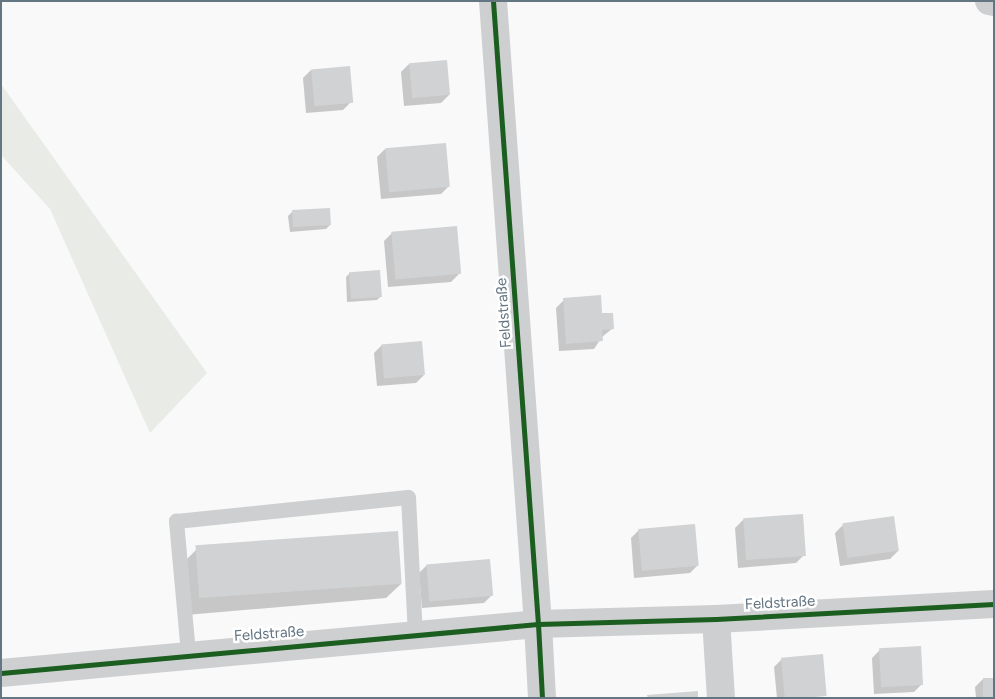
<!DOCTYPE html>
<meta charset="utf-8">
<style>
body{margin:0}
#map{position:relative;width:995px;height:699px;overflow:hidden;background:#f9f9f9;font-family:Figtree,sans-serif}
div>[style]{position:absolute}
.green>*{inset:0;background:#e8ebe6}
.shadow>*{inset:0;background:#0003}
.building>*{inset:0;background:#d0d2d3;transform-origin:0 0}
.service>*{height:15px;margin:-7.5px;padding:0 7.5px;transform-origin:7.5px;border-radius:7.5px;background:#cecfd0}
.minor>*{height:28px;margin:-14px;padding:0 14px;transform-origin:14px;border-radius:14px;background:#cecfd0}
.cycleway>*{height:5px;margin:-2.5px;padding:0 2.5px;transform-origin:2.5px;border-radius:2.5px;background:#1b5e20}
span{translate:-50% -50%;white-space:nowrap;text-align:center;line-height:1.15;-webkit-text-stroke:5px #fff;paint-order:stroke}
.street-label{font-size:15px;color:#657683}
.frame{position:absolute;inset:0;border:2px solid #657683;pointer-events:none}
</style>
<div id="map">
<div class="green">
<div style="clip-path:polygon(1px 84px,207px 373px,150px 433px,50px 209px,1px 155px)"></div>
</div>
<div class="shadow">
<div style="clip-path:polygon(409px 64px,449px 95px,441px 103px,404px 106px,401px 72px)"></div>
<div style="clip-path:polygon(311px 70px,351px 102px,343px 110px,306px 113px,303px 78px)"></div>
<div style="clip-path:polygon(385px 149px,449px 186px,441px 194px,381px 199px,377px 157px)"></div>
<div style="clip-path:polygon(292px 212px,330px 225px,326px 229px,290px 232px,288px 216px)"></div>
<div style="clip-path:polygon(392px 233px,459px 274px,451px 282px,388px 287px,384px 241px)"></div>
<div style="clip-path:polygon(350px 273px,381px 296px,377px 300px,347px 302px,346px 277px)"></div>
<div style="clip-path:polygon(564px 300px,601px 315px,613px 328px,602px 337px,594px 349px,559px 351px,556px 308px)"></div>
<div style="clip-path:polygon(382px 345px,424px 375px,416px 383px,377px 386px,374px 353px)"></div>
<div style="clip-path:polygon(743px 520px,804px 555px,796px 563px,738px 568px,735px 528px)"></div>
<div style="clip-path:polygon(843px 525px,898px 551px,890px 559px,840px 566px,835px 533px)"></div>
<div style="clip-path:polygon(639px 530px,698px 565px,690px 573px,634px 578px,631px 538px)"></div>
<div style="clip-path:polygon(197px 549px,401px 584px,386px 598px,186px 615px,182px 564px)"></div>
<div style="clip-path:polygon(427px 565px,492px 595px,484px 603px,422px 608px,419px 573px)"></div>
<div style="clip-path:polygon(880px 650px,922px 684px,914px 692px,874px 694px,872px 658px)"></div>
<div style="clip-path:polygon(782px 659px,826px 696px,777px 698px,774px 667px)"></div>
<div style="clip-path:polygon(983px 679px,994px 698px,976px 698px,975px 687px)"></div>
</div>
<div class="building">
<div style="left:447px;top:60px;width:35px;height:38px;rotate:85deg"></div>
<div style="left:350px;top:66px;width:37px;height:39px;rotate:85deg"></div>
<div style="left:446px;top:143px;width:44px;height:61px;rotate:85deg"></div>
<div style="left:330px;top:208px;width:17px;height:38px;rotate:87deg"></div>
<div style="left:457px;top:226px;width:48px;height:66px;rotate:85deg"></div>
<div style="left:380px;top:270px;width:27px;height:31px;rotate:86deg"></div>
<div style="clip-path:polygon(601px 295px,602px 313px,613px 313px,614px 329px,602px 330px,603px 341px,566px 344px,563px 298px)"></div>
<div style="left:422px;top:341px;width:34px;height:41px;rotate:85deg"></div>
<div style="left:803px;top:514px;width:42px;height:60px;rotate:86deg"></div>
<div style="left:894px;top:516px;width:35px;height:52px;rotate:82deg"></div>
<div style="left:695px;top:524px;width:42px;height:57px;rotate:85deg"></div>
<div style="left:398px;top:531px;width:53px;height:203px;rotate:86deg"></div>
<div style="left:490px;top:559px;width:37px;height:64px;rotate:85deg"></div>
<div style="left:921px;top:646px;width:39px;height:42px;rotate:87deg"></div>
<div style="left:823px;top:654px;width:42px;height:42px;rotate:85deg"></div>
<div style="left:983px;top:678px;width:11px;height:20px"></div>
<div style="clip-path:polygon(698px 691px,698px 698px,648px 698px,647px 695px)"></div>
</div>
<div class="service">
<div style="left:188px;top:653px;width:133px;rotate:-95.2deg"></div>
<div style="left:176px;top:521px;width:233px;rotate:-5.9deg"></div>
<div style="left:408px;top:497px;width:139px;rotate:87.1deg"></div>
</div>
<div class="minor">
<div style="left:493px;top:1px;width:625px;rotate:85.87deg"></div>
<div style="left:538px;top:624px;width:178px;rotate:-1.6deg"></div>
<div style="left:716px;top:619px;width:278px;rotate:-3.1deg"></div>
<div style="left:989px;top:1px;width:5px;rotate:11deg"></div>
<div style="left:716px;top:619px;width:79px;rotate:86.4deg"></div>
<div style="left:1px;top:673px;width:539px;rotate:-5.21deg"></div>
<div style="left:538px;top:624px;width:74px;rotate:86.9deg"></div>
</div>
<div class="cycleway">
<div style="left:493px;top:1px;width:625px;rotate:85.87deg"></div>
<div style="left:538px;top:624px;width:178px;rotate:-1.6deg"></div>
<div style="left:716px;top:619px;width:278px;rotate:-3.1deg"></div>
<div style="left:1px;top:673px;width:539px;rotate:-5.21deg"></div>
<div style="left:538px;top:624px;width:74px;rotate:86.9deg"></div>
</div>
<div class="street-label">
<span style="left:504px;top:313px;rotate:-94deg">Feldstraße</span>
<span style="left:780px;top:603px;rotate:-3deg">Feldstraße</span>
<span style="left:269px;top:634px;rotate:-4deg">Feldstraße</span>
</div>
<div class="frame"></div>
</div>
